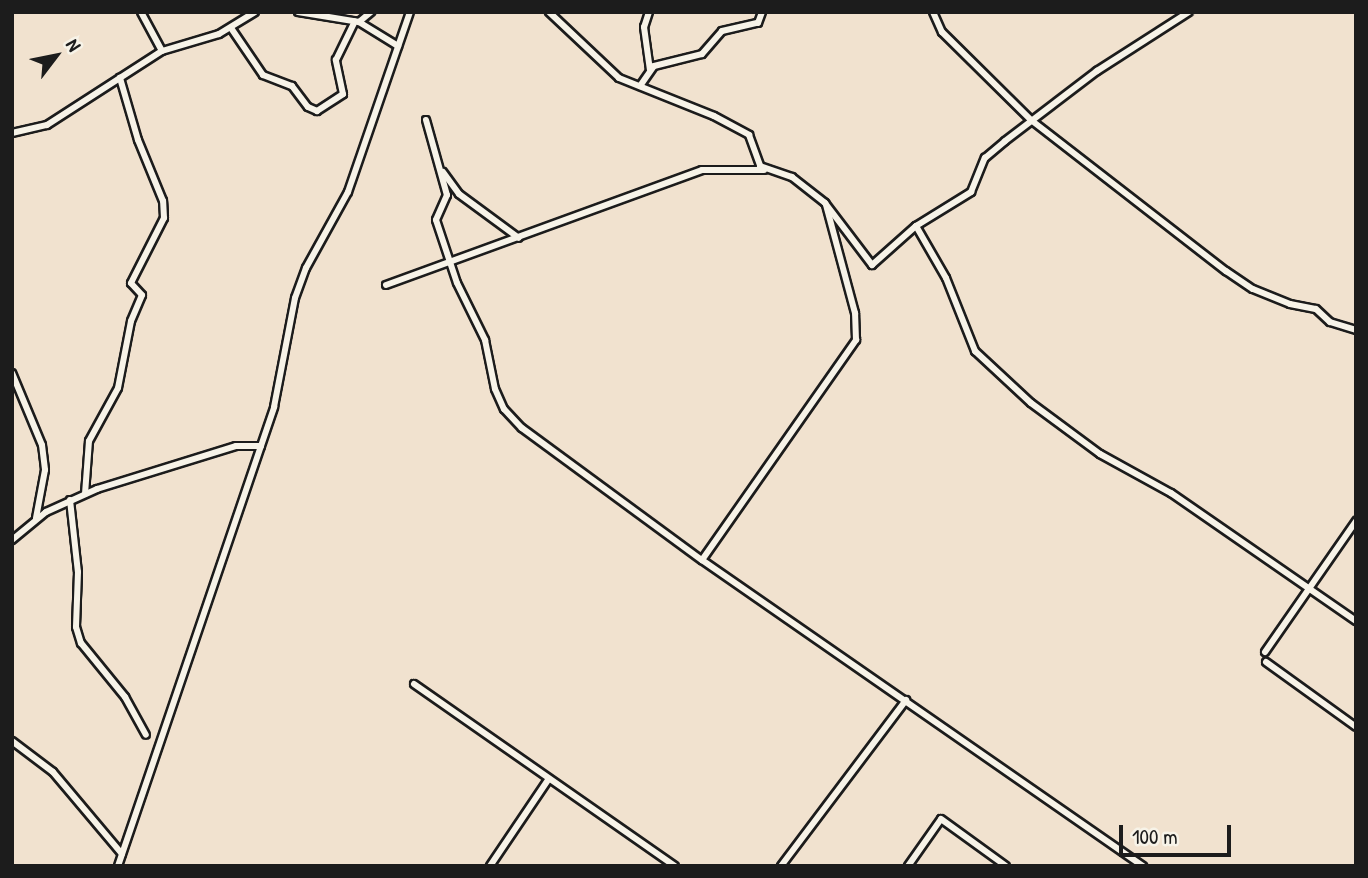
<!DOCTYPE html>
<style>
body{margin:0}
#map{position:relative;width:1368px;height:878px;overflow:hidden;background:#f1e2cf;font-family:"Patrick Hand",sans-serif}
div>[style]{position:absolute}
.roads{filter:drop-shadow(2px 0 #1c1c1c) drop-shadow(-2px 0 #1c1c1c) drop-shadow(0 2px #1c1c1c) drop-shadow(0 -2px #1c1c1c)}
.street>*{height:6px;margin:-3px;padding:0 3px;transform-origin:3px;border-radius:3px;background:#f7f3e8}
span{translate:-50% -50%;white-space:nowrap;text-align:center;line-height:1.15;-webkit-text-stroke:5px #f7f3e8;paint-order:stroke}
.frame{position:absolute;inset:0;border:14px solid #1c1c1c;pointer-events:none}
.north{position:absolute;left:21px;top:21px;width:70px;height:70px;-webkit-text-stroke:5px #f7f3e8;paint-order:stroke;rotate:58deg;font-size:19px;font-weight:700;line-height:28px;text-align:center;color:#1c1c1c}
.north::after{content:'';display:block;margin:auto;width:24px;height:32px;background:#1c1c1c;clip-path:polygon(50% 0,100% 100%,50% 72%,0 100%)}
.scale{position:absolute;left:1119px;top:825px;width:112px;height:32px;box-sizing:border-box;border:4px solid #1c1c1c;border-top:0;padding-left:9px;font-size:21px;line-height:24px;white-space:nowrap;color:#1c1c1c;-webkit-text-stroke:5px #f7f3e8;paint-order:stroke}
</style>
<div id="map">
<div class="roads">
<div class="street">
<div style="left:141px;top:12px;width:44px;rotate:61.7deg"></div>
<div style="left:298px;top:12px;width:62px;rotate:9.3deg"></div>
<div style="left:359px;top:22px;width:46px;rotate:31.6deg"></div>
<div style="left:549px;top:12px;width:96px;rotate:43.3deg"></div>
<div style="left:619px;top:78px;width:102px;rotate:21.8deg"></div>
<div style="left:714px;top:116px;width:40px;rotate:28deg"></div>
<div style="left:749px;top:135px;width:33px;rotate:70deg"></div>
<div style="left:760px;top:166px;width:34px;rotate:19deg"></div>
<div style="left:792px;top:177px;width:42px;rotate:38.2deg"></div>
<div style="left:825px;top:203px;width:78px;rotate:52.8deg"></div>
<div style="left:872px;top:265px;width:59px;rotate:-41.6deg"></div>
<div style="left:916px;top:226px;width:65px;rotate:-31.7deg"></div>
<div style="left:971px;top:192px;width:37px;rotate:-68deg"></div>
<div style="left:985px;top:158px;width:26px;rotate:-40deg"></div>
<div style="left:1005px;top:141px;width:116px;rotate:-37.3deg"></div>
<div style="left:1097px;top:71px;width:109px;rotate:-32.7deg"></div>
<div style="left:649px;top:12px;width:16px;rotate:108deg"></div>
<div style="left:644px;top:27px;width:43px;rotate:82.1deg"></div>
<div style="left:933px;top:12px;width:22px;rotate:66deg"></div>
<div style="left:942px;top:32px;width:125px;rotate:44.7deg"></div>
<div style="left:1031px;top:120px;width:247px;rotate:37.8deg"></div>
<div style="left:1226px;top:271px;width:32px;rotate:34deg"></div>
<div style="left:1253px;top:289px;width:40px;rotate:22deg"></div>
<div style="left:1290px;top:304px;width:26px;rotate:11deg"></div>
<div style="left:1316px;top:309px;width:19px;rotate:43deg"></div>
<div style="left:1330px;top:322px;width:27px;rotate:17deg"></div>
<div style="left:359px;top:22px;width:16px;rotate:-40deg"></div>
<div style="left:231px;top:28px;width:57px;rotate:55.8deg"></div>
<div style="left:263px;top:75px;width:31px;rotate:21deg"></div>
<div style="left:292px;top:86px;width:26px;rotate:53deg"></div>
<div style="left:308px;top:107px;width:10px;rotate:24deg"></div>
<div style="left:317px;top:111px;width:31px;rotate:-33deg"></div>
<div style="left:343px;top:94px;width:35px;rotate:-102deg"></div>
<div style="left:336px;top:60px;width:43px;rotate:-64deg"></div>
<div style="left:640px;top:86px;width:24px;rotate:-55deg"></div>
<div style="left:654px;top:66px;width:49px;rotate:-14deg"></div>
<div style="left:702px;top:54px;width:30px;rotate:-49deg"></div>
<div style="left:722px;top:31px;width:37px;rotate:-13deg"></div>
<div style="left:758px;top:23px;width:12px;rotate:-70deg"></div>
<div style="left:426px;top:120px;width:78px;rotate:74.4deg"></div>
<div style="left:447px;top:195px;width:27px;rotate:114deg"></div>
<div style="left:436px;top:220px;width:66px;rotate:71.6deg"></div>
<div style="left:457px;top:283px;width:64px;rotate:63.8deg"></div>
<div style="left:485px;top:340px;width:50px;rotate:78.5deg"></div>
<div style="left:495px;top:389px;width:22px;rotate:66deg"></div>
<div style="left:504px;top:409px;width:26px;rotate:47deg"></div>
<div style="left:522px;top:428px;width:223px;rotate:36.3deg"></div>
<div style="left:702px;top:560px;width:537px;rotate:34.76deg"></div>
<div style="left:12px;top:133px;width:36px;rotate:-13deg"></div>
<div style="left:47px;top:125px;width:137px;rotate:-32.8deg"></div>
<div style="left:162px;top:51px;width:59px;rotate:-16.6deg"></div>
<div style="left:219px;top:34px;width:42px;rotate:-31.4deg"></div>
<div style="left:443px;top:172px;width:27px;rotate:54deg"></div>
<div style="left:459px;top:194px;width:74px;rotate:36.3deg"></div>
<div style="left:916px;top:226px;width:60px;rotate:60deg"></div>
<div style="left:946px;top:278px;width:79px;rotate:68.3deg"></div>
<div style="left:975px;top:351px;width:76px;rotate:42.9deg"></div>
<div style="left:1031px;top:403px;width:86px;rotate:36.5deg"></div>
<div style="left:1100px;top:454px;width:81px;rotate:28.8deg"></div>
<div style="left:1171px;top:493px;width:225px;rotate:34.7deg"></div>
<div style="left:386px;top:285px;width:336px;rotate:-20deg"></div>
<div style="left:702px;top:170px;width:62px"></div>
<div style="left:12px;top:373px;width:78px;rotate:67.4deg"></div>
<div style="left:42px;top:445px;width:25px;rotate:83deg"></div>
<div style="left:45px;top:470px;width:49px;rotate:100.6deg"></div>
<div style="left:85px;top:494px;width:53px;rotate:-85.7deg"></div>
<div style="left:89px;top:441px;width:60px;rotate:-61.3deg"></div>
<div style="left:118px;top:388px;width:68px;rotate:-79deg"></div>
<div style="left:131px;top:321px;width:28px;rotate:-67deg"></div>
<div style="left:142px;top:295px;width:16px;rotate:-133deg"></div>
<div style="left:131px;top:283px;width:73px;rotate:-63.1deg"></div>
<div style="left:164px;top:218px;width:17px;rotate:-93deg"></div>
<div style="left:163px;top:201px;width:66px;rotate:-112.3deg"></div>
<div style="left:138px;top:140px;width:65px;rotate:-106.2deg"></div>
<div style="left:70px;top:500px;width:72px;rotate:83.7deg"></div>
<div style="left:78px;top:572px;width:55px;rotate:92.1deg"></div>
<div style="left:76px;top:627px;width:17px;rotate:73deg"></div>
<div style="left:81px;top:643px;width:70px;rotate:50.8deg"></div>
<div style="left:125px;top:697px;width:43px;rotate:61.1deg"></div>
<div style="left:12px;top:540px;width:44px;rotate:-39.5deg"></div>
<div style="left:46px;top:512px;width:56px;rotate:-24.3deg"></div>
<div style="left:97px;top:489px;width:145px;rotate:-17.2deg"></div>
<div style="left:236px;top:446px;width:25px"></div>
<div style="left:702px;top:560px;width:269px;rotate:-55deg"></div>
<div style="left:856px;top:340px;width:27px;rotate:-92deg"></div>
<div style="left:855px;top:313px;width:112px;rotate:-105deg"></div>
<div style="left:1265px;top:652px;width:160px;rotate:-55.2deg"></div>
<div style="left:1266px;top:662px;width:111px;rotate:35.8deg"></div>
<div style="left:414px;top:684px;width:318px;rotate:34.9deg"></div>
<div style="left:12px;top:741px;width:51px;rotate:37.1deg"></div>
<div style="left:53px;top:772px;width:107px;rotate:49.9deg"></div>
<div style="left:118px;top:866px;width:485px;rotate:-71.2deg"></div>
<div style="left:274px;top:407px;width:111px;rotate:-79.1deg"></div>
<div style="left:295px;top:298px;width:32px;rotate:-70deg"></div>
<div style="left:306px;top:268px;width:87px;rotate:-61.1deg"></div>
<div style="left:348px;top:192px;width:190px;rotate:-71deg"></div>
<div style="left:490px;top:866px;width:104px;rotate:-56deg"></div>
<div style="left:781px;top:866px;width:208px;rotate:-53deg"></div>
<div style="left:908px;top:866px;width:57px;rotate:-54.9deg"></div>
<div style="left:941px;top:819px;width:80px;rotate:35.9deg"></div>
</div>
</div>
<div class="frame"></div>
<div class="north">N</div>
<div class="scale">100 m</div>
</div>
